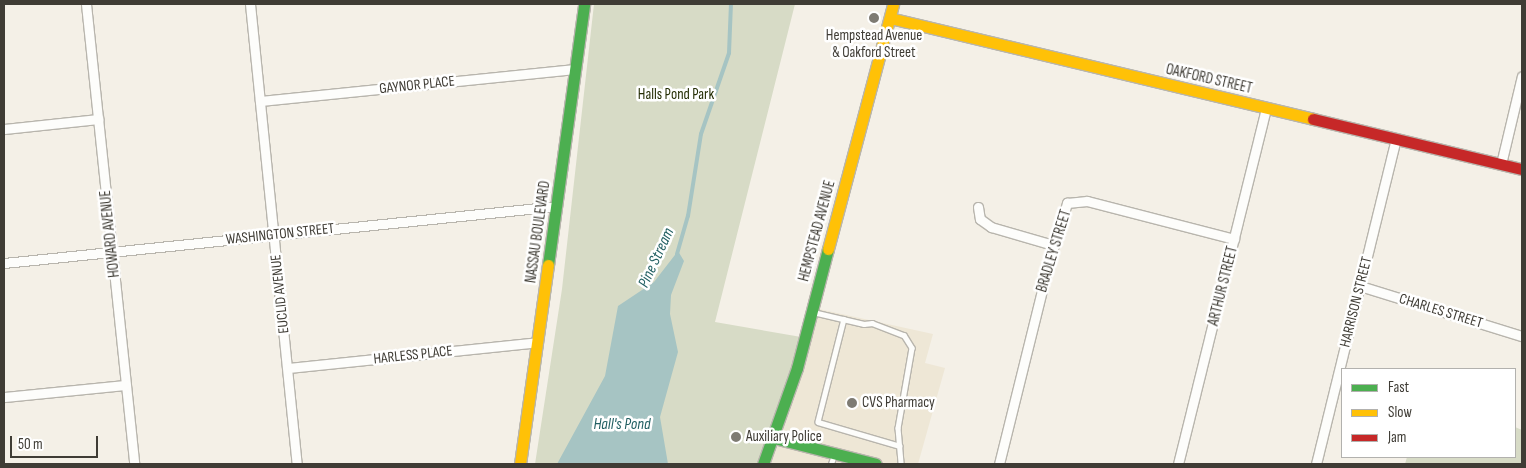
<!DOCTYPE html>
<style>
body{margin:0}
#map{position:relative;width:1526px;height:468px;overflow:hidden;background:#f4f0e7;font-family:"Sofia Sans Condensed",sans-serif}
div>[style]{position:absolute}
.built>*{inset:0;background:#eee7d6}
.green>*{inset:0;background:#d7dbc6}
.water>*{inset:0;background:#a6c4c3}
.stream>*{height:4px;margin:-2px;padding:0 2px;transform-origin:2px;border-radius:2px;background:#a6c4c3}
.roads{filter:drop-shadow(1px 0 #b8b5ad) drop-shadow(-1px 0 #b8b5ad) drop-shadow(0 1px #b8b5ad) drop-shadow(0 -1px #b8b5ad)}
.lane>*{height:4.5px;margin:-2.25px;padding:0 2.25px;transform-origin:2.25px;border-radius:2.25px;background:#fdfdfb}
.street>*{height:9px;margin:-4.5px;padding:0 4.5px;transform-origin:4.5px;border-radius:4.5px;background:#fdfdfb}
.fast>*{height:11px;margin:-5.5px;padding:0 5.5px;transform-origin:5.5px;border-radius:5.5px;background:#4caf50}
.slow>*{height:11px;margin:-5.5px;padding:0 5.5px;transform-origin:5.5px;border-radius:5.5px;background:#ffc107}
.jam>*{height:11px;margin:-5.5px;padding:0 5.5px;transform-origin:5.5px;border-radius:5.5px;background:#c62828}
.dots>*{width:14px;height:14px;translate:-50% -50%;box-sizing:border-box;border:2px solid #fff;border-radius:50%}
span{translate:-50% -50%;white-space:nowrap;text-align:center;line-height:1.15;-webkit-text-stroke:5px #fff;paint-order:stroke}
.poi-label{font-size:15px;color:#3f3c35}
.left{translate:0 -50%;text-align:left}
.street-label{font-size:15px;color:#3f3c35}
.park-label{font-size:15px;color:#252e04}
.water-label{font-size:16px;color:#215f62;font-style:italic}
.frame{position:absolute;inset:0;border:5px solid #3f3c35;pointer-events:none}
.legend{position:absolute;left:1341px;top:368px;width:175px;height:90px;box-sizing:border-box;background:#fff;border:1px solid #b2b1ae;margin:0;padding:6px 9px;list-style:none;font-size:15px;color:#3f3c35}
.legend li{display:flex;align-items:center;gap:10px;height:25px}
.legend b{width:25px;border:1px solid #b2b1ae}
.scale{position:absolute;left:10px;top:436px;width:88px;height:22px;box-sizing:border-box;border:2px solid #3f3c35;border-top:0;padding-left:6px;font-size:15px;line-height:18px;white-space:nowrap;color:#3f3c35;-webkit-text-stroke:4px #fff;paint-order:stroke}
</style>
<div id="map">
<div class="built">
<div style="clip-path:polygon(814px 308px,933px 334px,925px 363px,945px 368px,918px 464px,765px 464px)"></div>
</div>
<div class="green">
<div style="clip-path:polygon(594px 4px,795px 4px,715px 322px,807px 338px,765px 464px,535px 464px,562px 289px)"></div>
<div style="clip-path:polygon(1515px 427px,1522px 430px,1522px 464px,1405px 464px,1407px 457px,1515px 457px)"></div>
</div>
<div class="water">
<div style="clip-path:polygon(678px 251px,684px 261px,671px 295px,670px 314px,678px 352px,660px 417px,668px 464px,557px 464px,605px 376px,618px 306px,654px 282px)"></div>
</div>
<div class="stream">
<div style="left:677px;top:254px;width:40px;rotate:-74deg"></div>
<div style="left:688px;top:216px;width:83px;rotate:-81deg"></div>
<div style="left:701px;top:134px;width:86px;rotate:-70.9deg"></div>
<div style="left:729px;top:53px;width:49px;rotate:-87.7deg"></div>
</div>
<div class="roads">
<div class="lane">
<div style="left:813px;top:312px;width:52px;rotate:13.2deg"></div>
<div style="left:864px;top:324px;width:8px;rotate:-7deg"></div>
<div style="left:872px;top:323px;width:34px;rotate:21deg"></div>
<div style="left:904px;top:335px;width:15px;rotate:58deg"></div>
<div style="left:912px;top:348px;width:81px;rotate:99.9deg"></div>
<div style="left:898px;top:428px;width:36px;rotate:85deg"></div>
<div style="left:844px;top:319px;width:106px;rotate:104.2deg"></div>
<div style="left:818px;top:422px;width:85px;rotate:16.3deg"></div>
<div style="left:831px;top:464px;width:9px;rotate:-72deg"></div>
</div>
<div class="street">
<div style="left:86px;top:4px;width:462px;rotate:84deg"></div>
<div style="left:250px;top:4px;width:462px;rotate:84.2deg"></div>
<div style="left:260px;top:101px;width:317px;rotate:-5.8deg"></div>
<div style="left:4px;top:129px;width:95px;rotate:-6.1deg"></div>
<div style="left:1501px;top:164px;width:90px;rotate:-76.6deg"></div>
<div style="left:978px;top:207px;width:12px;rotate:81deg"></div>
<div style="left:980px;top:219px;width:14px;rotate:36deg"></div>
<div style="left:991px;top:227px;width:65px;rotate:16.2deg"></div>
<div style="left:4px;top:263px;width:556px;rotate:-5.88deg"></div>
<div style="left:1360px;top:286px;width:170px;rotate:17.2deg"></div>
<div style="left:288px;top:368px;width:251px;rotate:-5.9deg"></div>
<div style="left:4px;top:397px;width:122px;rotate:-5.7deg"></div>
<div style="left:999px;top:464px;width:212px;rotate:-76.1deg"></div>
<div style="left:1050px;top:258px;width:58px;rotate:-72.8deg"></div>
<div style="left:1067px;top:203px;width:20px;rotate:-6deg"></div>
<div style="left:1087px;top:201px;width:152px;rotate:14.5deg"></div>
<div style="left:1178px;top:464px;width:367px;rotate:-76.1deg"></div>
<div style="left:1316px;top:464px;width:335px;rotate:-76.2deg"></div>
</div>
<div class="fast">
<div style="left:548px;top:265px;width:263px;rotate:-82.1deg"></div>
<div style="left:774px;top:438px;width:105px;rotate:14.3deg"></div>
<div style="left:763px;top:464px;width:102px;rotate:-70.5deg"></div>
<div style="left:797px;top:368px;width:123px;rotate:-75.4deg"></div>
</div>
<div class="slow">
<div style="left:890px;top:18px;width:435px;rotate:13.4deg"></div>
<div style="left:828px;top:249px;width:253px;rotate:-75.1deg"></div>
<div style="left:520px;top:464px;width:201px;rotate:-82deg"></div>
</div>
<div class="jam">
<div style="left:1313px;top:119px;width:215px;rotate:13.5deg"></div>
</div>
</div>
<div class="dots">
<div style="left:874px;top:18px;background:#7e7b73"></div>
<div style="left:852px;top:403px;background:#7e7b73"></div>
<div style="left:736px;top:437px;background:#7e7b73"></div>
</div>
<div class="poi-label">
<span style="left:874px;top:44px">Hempstead Avenue<br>&amp; Oakford Street</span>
<span class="left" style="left:862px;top:403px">CVS Pharmacy</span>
<span class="left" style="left:746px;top:437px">Auxiliary Police</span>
</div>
<div class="street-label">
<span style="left:1209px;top:79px;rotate:13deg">OAKFORD STREET</span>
<span style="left:417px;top:85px;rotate:-6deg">GAYNOR PLACE</span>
<span style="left:817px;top:231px;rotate:-75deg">HEMPSTEAD AVENUE</span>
<span style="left:538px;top:232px;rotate:-82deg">NASSAU BOULEVARD</span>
<span style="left:110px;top:234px;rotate:-96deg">HOWARD AVENUE</span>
<span style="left:280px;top:234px;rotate:-6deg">WASHINGTON STREET</span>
<span style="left:1054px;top:251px;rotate:-73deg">BRADLEY STREET</span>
<span style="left:1223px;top:286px;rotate:-76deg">ARTHUR STREET</span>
<span style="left:280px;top:294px;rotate:-96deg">EUCLID AVENUE</span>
<span style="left:1356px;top:302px;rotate:-76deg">HARRISON STREET</span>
<span style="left:1441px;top:311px;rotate:17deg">CHARLES STREET</span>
<span style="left:413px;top:355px;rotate:-6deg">HARLESS PLACE</span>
</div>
<div class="park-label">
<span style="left:676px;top:95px">Halls Pond Park</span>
</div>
<div class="water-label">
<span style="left:657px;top:258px;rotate:-65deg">Pine Stream</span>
<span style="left:622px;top:425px">Hall's Pond</span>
</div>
<div class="frame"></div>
<ul class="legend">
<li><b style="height:6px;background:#4caf50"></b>Fast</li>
<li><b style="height:6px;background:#ffc107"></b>Slow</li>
<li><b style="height:6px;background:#c62828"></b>Jam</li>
</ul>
<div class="scale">50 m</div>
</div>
